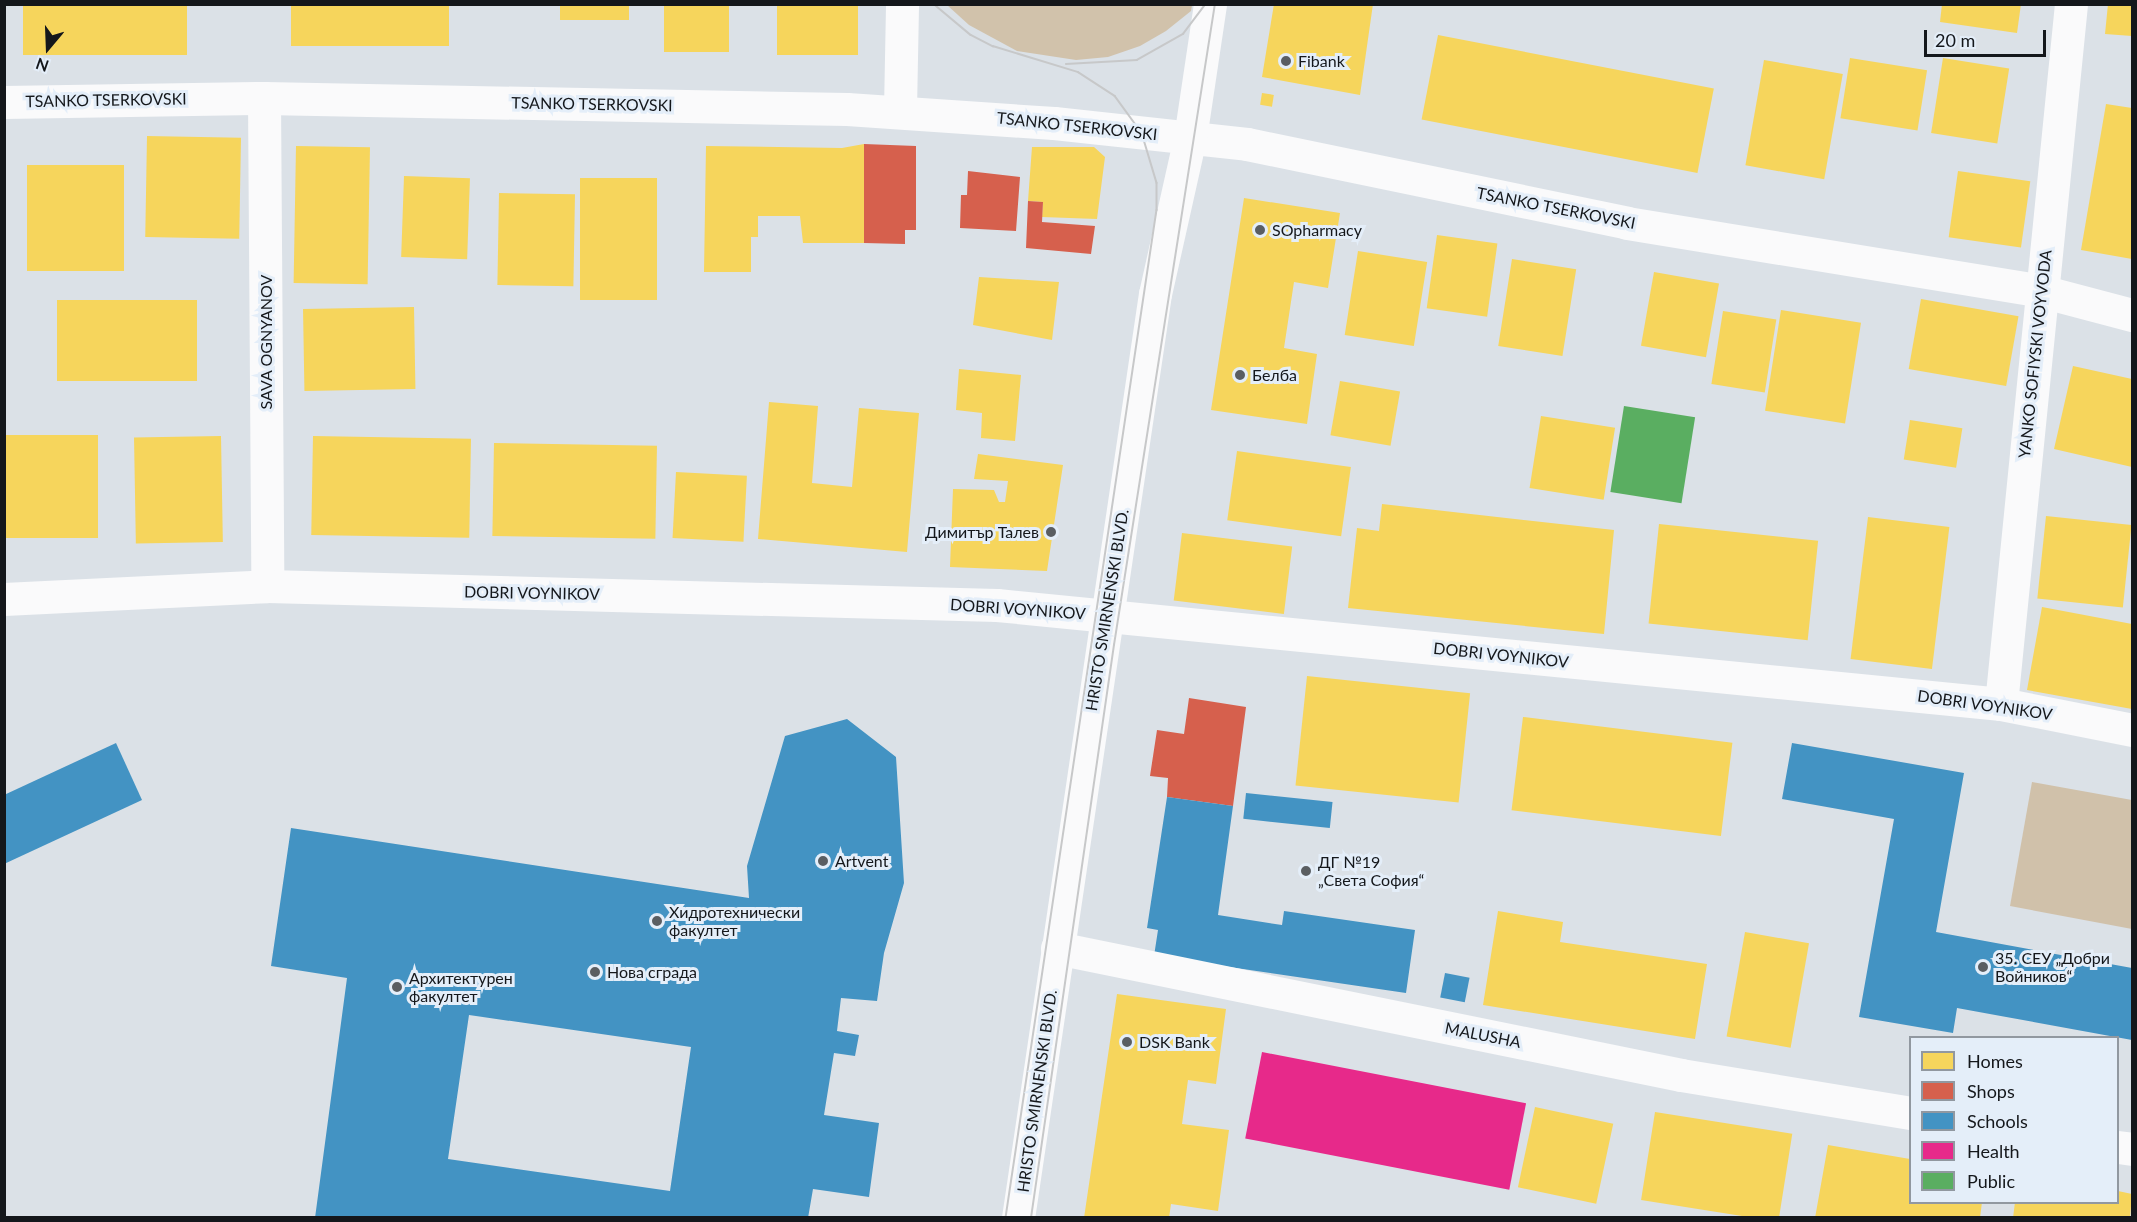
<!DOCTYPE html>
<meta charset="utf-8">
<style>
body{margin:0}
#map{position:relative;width:2137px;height:1222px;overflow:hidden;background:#dbe1e7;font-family:Lato,sans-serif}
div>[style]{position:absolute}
.green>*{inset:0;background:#d0c1aa}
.forest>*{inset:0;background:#d1c2ab}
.homes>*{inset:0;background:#f6d55c;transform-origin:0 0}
.shops>*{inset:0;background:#d6604d}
.schools>*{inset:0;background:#4393c3;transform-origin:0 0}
.health>*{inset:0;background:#e7298a;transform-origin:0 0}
.public>*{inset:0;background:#5aae61;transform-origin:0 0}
.minor>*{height:33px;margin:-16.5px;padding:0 16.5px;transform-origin:16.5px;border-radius:16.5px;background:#fafafb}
.tertiary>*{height:33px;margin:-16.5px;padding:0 16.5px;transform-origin:16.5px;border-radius:16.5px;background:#fafafb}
.tram>*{height:1.5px;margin:-0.75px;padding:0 0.75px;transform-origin:0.75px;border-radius:0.75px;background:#c7c8c9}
.dots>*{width:16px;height:16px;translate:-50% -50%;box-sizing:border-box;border:3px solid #e4eef9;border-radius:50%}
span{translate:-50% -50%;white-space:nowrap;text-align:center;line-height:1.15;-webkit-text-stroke:6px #e4eef9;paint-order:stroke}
.poi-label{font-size:16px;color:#14171b}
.left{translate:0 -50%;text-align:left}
.right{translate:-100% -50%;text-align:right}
.street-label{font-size:16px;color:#14171b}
.frame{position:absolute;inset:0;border:6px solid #14171b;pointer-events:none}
.legend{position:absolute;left:1909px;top:1036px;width:210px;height:168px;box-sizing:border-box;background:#e4eef9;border:2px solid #9198a0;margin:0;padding:8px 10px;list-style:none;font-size:18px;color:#14171b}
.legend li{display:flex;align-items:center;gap:12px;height:30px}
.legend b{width:30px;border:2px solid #9198a0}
.north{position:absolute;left:18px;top:18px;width:60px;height:60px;-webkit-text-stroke:4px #e4eef9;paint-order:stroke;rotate:199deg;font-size:16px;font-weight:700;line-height:24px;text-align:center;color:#14171b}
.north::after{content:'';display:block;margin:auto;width:21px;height:27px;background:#14171b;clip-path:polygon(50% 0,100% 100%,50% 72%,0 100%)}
.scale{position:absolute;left:1924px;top:30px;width:122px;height:27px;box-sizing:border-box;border:3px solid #14171b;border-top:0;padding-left:8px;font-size:18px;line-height:21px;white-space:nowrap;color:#14171b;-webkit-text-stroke:4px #e4eef9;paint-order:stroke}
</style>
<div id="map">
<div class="green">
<div style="clip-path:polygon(2032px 782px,2132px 800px,2132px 929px,2010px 906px)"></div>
</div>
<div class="forest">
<div style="clip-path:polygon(947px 5px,1192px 5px,1191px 11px,1166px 31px,1140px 46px,1108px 57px,1076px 60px,1017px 51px,969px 25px)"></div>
</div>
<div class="homes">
<div style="left:23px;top:4px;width:164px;height:51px"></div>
<div style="left:560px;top:4px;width:69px;height:16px"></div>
<div style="left:664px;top:4px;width:65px;height:48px"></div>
<div style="left:777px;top:4px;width:81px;height:51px"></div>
<div style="clip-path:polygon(1274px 4px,1373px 4px,1360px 95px,1262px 77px)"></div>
<div style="clip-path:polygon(1942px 4px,2021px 4px,2017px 33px,1940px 22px)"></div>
<div style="clip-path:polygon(2108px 4px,2132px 4px,2132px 36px,2105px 34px)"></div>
<div style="left:291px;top:5px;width:158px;height:41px"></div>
<div style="left:1438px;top:35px;width:281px;height:86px;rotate:11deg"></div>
<div style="left:1850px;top:58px;width:78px;height:61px;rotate:9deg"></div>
<div style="left:1943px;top:58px;width:67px;height:76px;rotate:9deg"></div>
<div style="left:1764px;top:60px;width:80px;height:107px;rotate:10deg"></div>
<div style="left:1262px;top:93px;width:12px;height:12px;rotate:9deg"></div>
<div style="clip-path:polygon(2106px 104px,2132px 108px,2132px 259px,2081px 250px)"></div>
<div style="left:147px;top:136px;width:94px;height:101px;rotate:1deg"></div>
<div style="clip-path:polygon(864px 144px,864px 243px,803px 243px,800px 216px,758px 216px,758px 237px,751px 237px,751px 272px,704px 272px,706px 146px,842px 148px)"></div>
<div style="left:296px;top:146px;width:74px;height:137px;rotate:1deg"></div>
<div style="clip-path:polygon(1032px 147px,1094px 147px,1105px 157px,1097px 219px,1042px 217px,1043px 202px,1028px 201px)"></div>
<div style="left:27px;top:165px;width:97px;height:106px"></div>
<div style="left:1958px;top:171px;width:73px;height:67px;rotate:8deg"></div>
<div style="left:404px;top:176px;width:66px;height:81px;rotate:2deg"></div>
<div style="left:580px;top:178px;width:77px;height:122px"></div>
<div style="left:499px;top:193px;width:76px;height:92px;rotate:1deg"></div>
<div style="clip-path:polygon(1244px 198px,1340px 213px,1328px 288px,1294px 282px,1284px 348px,1317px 354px,1307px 424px,1211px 410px)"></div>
<div style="left:1437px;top:235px;width:61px;height:74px;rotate:8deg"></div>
<div style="left:1358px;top:251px;width:70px;height:85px;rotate:9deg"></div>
<div style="left:1512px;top:259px;width:65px;height:88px;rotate:9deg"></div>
<div style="left:1654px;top:272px;width:66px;height:75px;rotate:10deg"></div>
<div style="clip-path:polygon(979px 277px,1059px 282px,1052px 340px,973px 325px)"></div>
<div style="left:1921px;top:299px;width:99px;height:71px;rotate:10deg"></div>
<div style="left:57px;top:300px;width:140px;height:81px"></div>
<div style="left:414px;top:307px;width:82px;height:111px;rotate:89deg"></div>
<div style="left:1781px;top:310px;width:81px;height:102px;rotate:9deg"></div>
<div style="left:1723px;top:311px;width:54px;height:74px;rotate:9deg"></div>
<div style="clip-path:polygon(2073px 366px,2132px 379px,2132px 467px,2054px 449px)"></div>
<div style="clip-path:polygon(959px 369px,1021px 375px,1015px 441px,981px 438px,982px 413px,956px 410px)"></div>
<div style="left:1340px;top:381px;width:61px;height:55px;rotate:10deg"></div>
<div style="clip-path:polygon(769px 402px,818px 406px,812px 483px,852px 487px,859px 408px,919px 413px,907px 552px,758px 539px)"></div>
<div style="left:1541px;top:416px;width:75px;height:73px;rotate:9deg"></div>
<div style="left:1910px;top:420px;width:53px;height:40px;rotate:9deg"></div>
<div style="left:98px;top:435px;width:103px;height:94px;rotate:90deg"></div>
<div style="left:221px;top:436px;width:106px;height:87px;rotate:89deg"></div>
<div style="left:313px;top:436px;width:158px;height:99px;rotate:1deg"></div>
<div style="left:494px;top:443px;width:163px;height:93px;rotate:1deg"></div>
<div style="left:1237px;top:451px;width:115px;height:70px;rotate:8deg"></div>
<div style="clip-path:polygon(978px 454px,1063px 465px,1047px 571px,950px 567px,953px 489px,994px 490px,999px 502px,1005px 502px,1008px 481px,974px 479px)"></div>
<div style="left:676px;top:472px;width:71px;height:66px;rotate:3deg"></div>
<div style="clip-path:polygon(1382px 504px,1614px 530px,1604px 634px,1348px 608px,1357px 528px,1379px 531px)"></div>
<div style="left:2046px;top:516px;width:86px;height:83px;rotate:6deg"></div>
<div style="left:1868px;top:517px;width:82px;height:143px;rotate:7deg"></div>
<div style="left:1659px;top:524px;width:160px;height:100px;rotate:6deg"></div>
<div style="left:1182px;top:533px;width:111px;height:68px;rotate:7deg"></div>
<div style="clip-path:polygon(2042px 607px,2132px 624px,2132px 709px,2027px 690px)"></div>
<div style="left:1307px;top:676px;width:164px;height:110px;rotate:6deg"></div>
<div style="left:1523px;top:717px;width:211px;height:94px;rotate:7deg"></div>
<div style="clip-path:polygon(1498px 911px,1563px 922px,1560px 942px,1707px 964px,1695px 1039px,1483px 1005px)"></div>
<div style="left:1745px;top:932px;width:65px;height:106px;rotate:10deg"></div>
<div style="clip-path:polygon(1117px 994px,1226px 1009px,1216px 1084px,1188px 1080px,1182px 1124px,1229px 1130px,1218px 1211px,1171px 1204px,1169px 1218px,1084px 1218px)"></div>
<div style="left:1535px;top:1107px;width:80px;height:82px;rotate:12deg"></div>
<div style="left:1655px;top:1112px;width:139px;height:89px;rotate:9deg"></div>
<div style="clip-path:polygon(1828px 1145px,1910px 1159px,1910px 1202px,1982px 1202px,1980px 1218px,1815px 1218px)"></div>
<div style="clip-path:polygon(2118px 1191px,2132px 1194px,2130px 1218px,2013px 1218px,2015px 1202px,2118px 1202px)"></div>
</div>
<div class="shops">
<div style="clip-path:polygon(864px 144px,916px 146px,916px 230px,905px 230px,905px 244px,864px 243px)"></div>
<div style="clip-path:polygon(968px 171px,1020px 177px,1016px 231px,960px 228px,961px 195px,967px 195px)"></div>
<div style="clip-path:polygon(1028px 201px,1043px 202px,1042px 222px,1095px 226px,1091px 254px,1026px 248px)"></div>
<div style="clip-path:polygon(1189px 698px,1246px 707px,1233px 806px,1167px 797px,1168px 778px,1150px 776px,1157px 730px,1184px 734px)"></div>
</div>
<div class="schools">
<div style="clip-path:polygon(evenodd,847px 719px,896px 757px,904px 883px,884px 953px,877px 1001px,841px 998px,837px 1031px,859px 1035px,855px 1056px,834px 1053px,824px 1115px,879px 1123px,869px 1197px,813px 1189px,808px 1218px,315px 1218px,347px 978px,271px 966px,291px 828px,749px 898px,747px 866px,785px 736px,847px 719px,469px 1015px,691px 1047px,670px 1191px,448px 1159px,469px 1015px)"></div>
<div style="clip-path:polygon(116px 743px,142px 800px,4px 864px,4px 795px)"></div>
<div style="clip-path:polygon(1792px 743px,1964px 773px,1936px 932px,2132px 968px,2132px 1040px,1957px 1008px,1953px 1033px,1859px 1017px,1894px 819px,1782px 799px)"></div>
<div style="left:1246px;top:793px;width:87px;height:26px;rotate:6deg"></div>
<div style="clip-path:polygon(1167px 797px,1233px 806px,1218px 915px,1282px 925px,1284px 911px,1415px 930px,1406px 993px,1154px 956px,1158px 930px,1147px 928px)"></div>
<div style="left:1445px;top:973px;width:25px;height:25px;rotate:11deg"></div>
</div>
<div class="health">
<div style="left:1262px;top:1052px;width:269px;height:88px;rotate:11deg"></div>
</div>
<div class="public">
<div style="left:1624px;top:406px;width:72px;height:87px;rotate:9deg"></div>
</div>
<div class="minor">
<div style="left:264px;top:98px;width:488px;rotate:89.6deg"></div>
<div style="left:4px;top:102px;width:260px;rotate:-0.9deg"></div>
<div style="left:264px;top:98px;width:583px;rotate:1.08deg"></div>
<div style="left:847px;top:109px;width:207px;rotate:3.9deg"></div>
<div style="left:1054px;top:123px;width:194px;rotate:6.2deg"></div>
<div style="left:1247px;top:144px;width:388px;rotate:11.7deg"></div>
<div style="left:1627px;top:223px;width:420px;rotate:9.3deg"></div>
<div style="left:2041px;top:291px;width:94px;rotate:14.8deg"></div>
<div style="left:900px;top:110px;width:106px;rotate:-88.9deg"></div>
<div style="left:4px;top:599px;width:263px;rotate:-2.8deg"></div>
<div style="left:267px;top:586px;width:730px;rotate:1.49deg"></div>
<div style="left:997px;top:605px;width:1009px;rotate:5.63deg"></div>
<div style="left:2001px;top:704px;width:134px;rotate:11.2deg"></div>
<div style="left:2001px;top:704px;width:703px;rotate:-84.29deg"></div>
<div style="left:1057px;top:948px;width:637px;rotate:11.5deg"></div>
<div style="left:1681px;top:1075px;width:232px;rotate:9.4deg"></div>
<div style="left:2118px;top:1147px;width:14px;rotate:8deg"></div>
</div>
<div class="tertiary">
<div style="left:1018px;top:1218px;width:934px;rotate:-81.57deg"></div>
<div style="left:1155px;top:294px;width:160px;rotate:-77.4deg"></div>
<div style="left:1190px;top:138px;width:135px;rotate:-81.5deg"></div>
</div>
<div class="tram">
<div style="left:934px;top:4px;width:48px;rotate:40deg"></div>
<div style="left:971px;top:35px;width:25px;rotate:27deg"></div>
<div style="left:993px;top:46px;width:89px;rotate:17deg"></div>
<div style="left:1078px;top:72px;width:44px;rotate:33deg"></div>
<div style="left:1115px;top:96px;width:46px;rotate:53.9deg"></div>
<div style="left:1142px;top:133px;width:52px;rotate:73.3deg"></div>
<div style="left:1157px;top:183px;width:27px;rotate:90deg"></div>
<div style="left:1157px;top:210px;width:1019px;rotate:98.52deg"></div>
<div style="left:1066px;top:64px;width:71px;rotate:-3.2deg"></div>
<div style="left:1137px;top:60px;width:53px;rotate:-29.5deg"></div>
<div style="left:1183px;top:34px;width:38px;rotate:-53deg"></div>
<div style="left:1031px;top:1218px;width:579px;rotate:-81.76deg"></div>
<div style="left:1114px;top:645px;width:649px;rotate:-81.05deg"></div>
</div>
<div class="dots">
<div style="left:1286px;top:61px;background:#5a5e62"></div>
<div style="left:1260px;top:230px;background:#5a5e62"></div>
<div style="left:1240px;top:375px;background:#5a5e62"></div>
<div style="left:1051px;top:532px;background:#5a5e62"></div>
<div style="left:823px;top:861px;background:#5a5e62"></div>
<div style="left:1306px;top:871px;background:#5a5e62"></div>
<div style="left:657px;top:921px;background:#5a5e62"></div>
<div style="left:1983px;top:967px;background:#5a5e62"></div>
<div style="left:595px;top:972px;background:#5a5e62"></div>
<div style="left:397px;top:987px;background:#5a5e62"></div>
<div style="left:1127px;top:1042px;background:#5a5e62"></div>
</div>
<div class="poi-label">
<span class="left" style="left:1298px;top:61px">Fibank</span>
<span class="left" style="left:1272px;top:230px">SOpharmacy</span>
<span class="left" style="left:1252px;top:375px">Белба</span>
<span class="right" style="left:1039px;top:532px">Димитър Талев</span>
<span class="left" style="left:835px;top:861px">Artvent</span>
<span class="left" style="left:1318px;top:871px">ДГ №19<br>„Света София“</span>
<span class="left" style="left:669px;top:921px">Хидротехнически<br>факултет</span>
<span class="left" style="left:1995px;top:967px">35. СЕУ „Добри<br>Войников“</span>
<span class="left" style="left:607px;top:972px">Нова сграда</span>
<span class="left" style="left:409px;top:987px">Архитектурен<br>факултет</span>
<span class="left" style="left:1139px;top:1042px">DSK Bank</span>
</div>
<div class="street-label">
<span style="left:106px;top:100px;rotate:-1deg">TSANKO TSERKOVSKI</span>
<span style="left:592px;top:104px;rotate:1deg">TSANKO TSERKOVSKI</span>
<span style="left:1077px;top:126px;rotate:6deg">TSANKO TSERKOVSKI</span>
<span style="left:1556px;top:208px;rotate:11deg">TSANKO TSERKOVSKI</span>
<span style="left:266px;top:342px;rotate:-90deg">SAVA OGNYANOV</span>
<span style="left:2035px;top:354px;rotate:-84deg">YANKO SOFIYSKI VOYVODA</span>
<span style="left:532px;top:593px;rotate:1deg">DOBRI VOYNIKOV</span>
<span style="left:1018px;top:609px;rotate:4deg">DOBRI VOYNIKOV</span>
<span style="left:1107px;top:610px;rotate:-81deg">HRISTO SMIRNENSKI BLVD.</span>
<span style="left:1501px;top:655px;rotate:6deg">DOBRI VOYNIKOV</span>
<span style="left:1985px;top:705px;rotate:8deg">DOBRI VOYNIKOV</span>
<span style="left:1483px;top:1035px;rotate:11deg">MALUSHA</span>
<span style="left:1037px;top:1091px;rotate:-82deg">HRISTO SMIRNENSKI BLVD.</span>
</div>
<div class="frame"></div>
<ul class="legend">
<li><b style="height:16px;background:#f6d55c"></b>Homes</li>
<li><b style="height:16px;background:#d6604d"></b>Shops</li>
<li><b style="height:16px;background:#4393c3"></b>Schools</li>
<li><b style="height:16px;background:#e7298a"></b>Health</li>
<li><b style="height:16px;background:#5aae61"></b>Public</li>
</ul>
<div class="north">N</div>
<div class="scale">20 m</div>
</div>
